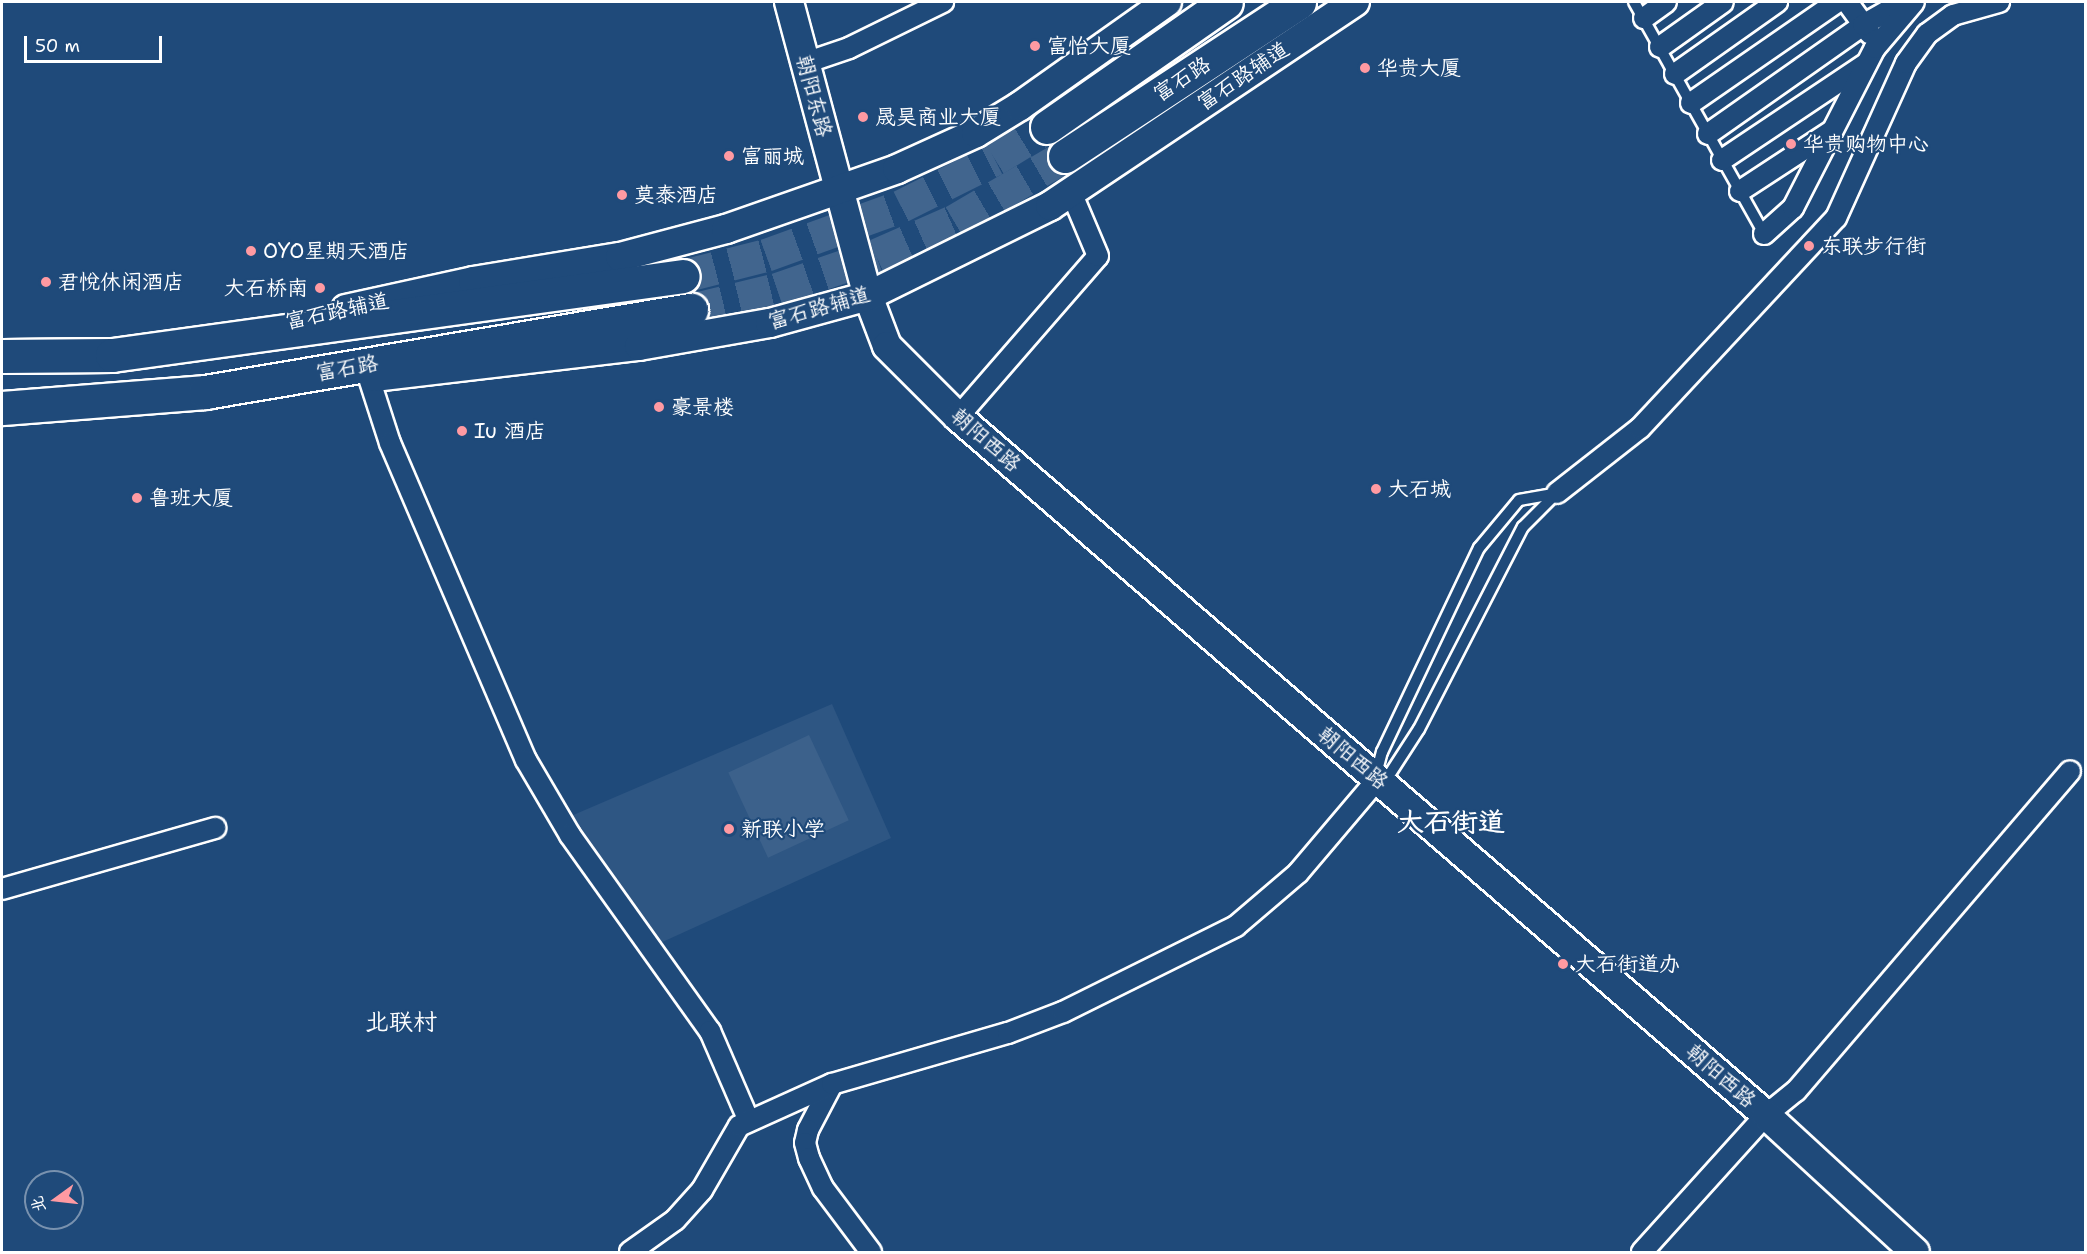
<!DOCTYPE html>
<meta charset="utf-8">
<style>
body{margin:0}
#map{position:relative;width:2087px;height:1254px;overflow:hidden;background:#1f4a7a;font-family:"Shantell Sans","LXGW WenKai TC",sans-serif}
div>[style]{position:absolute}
.built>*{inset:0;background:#2e5683}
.green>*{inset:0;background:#3c618b;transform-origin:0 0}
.highway-tunnel>*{height:33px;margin-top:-16.5px;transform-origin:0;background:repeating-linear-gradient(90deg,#41658e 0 33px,transparent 0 49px)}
.roads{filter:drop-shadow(2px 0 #fff) drop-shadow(-2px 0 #fff) drop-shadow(0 2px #fff) drop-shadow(0 -2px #fff)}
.lane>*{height:10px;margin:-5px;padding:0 5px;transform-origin:5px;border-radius:5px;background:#1f4a7a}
.street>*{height:20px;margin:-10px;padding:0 10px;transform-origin:10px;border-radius:10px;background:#1f4a7a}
.secondary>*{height:28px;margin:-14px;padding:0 14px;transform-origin:14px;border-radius:14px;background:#1f4a7a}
.highway>*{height:33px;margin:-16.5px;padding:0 16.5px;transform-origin:16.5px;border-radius:16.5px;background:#1f4a7a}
.dots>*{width:16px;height:16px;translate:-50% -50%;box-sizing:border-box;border:3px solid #1f4a7a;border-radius:50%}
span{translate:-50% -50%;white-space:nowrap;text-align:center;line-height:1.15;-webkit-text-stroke:4.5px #1f4a7a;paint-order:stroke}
.poi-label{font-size:21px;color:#fff}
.left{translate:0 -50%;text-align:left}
.right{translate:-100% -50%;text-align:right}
.street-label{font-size:21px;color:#fff}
.quarter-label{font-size:24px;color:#fff}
.district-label{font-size:27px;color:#fff;font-weight:700}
.frame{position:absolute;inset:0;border:3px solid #fff;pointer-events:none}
.north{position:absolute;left:24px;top:1170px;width:60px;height:60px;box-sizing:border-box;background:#1f4a7a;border:2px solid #7992af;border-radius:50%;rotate:255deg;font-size:16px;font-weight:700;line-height:24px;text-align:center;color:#fff}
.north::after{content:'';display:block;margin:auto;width:21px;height:27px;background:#ff9aa2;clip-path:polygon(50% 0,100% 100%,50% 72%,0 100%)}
.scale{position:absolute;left:24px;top:36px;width:138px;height:27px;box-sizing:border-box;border:3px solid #fff;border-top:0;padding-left:8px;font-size:18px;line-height:21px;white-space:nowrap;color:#fff;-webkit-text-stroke:4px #1f4a7a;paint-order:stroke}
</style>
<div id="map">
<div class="built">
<div style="clip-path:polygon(832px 704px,891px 838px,658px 944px,564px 819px)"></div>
</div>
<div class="green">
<div style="left:809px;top:735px;width:94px;height:89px;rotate:65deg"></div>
</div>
<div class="highway-tunnel">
<div style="left:683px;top:276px;width:86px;rotate:-14.2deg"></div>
<div style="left:766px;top:255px;width:144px;rotate:-19.9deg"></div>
<div style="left:901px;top:206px;width:105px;rotate:-26.6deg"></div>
<div style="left:995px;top:159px;width:61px;rotate:-31.6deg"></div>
<div style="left:691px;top:310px;width:89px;rotate:-13.7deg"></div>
<div style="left:777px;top:289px;width:105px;rotate:-19deg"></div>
<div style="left:876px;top:255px;width:85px;rotate:-23.6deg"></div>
<div style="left:954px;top:221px;width:129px;rotate:-30.4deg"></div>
</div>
<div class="roads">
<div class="lane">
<div style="left:1634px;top:2px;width:266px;rotate:60.7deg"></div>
<div style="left:1376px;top:774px;width:23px;rotate:-75deg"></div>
<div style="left:1382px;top:752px;width:226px;rotate:-64.6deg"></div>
<div style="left:1479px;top:548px;width:62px;rotate:-50.2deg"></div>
<div style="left:1519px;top:500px;width:39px;rotate:-10deg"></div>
<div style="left:1384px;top:783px;width:64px;rotate:-57.1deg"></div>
<div style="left:1419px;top:729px;width:227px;rotate:-62.8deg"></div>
<div style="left:1523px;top:527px;width:48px;rotate:-45deg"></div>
</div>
<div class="street">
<div style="left:1847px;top:2px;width:39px;rotate:54deg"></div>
<div style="left:1644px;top:18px;width:27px;rotate:-36deg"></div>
<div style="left:1660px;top:47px;width:77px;rotate:-35.5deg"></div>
<div style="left:805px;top:63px;width:46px;rotate:-18.8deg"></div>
<div style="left:849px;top:48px;width:105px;rotate:-26.1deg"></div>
<div style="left:1675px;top:74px;width:125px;rotate:-35.2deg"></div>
<div style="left:1691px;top:103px;width:178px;rotate:-34.7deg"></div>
<div style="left:1708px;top:134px;width:189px;rotate:-35.1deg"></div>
<div style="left:1863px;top:25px;width:46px;rotate:-29.9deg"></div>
<div style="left:1722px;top:160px;width:174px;rotate:-33.8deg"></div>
<div style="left:1740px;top:191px;width:108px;rotate:-33.2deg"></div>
<div style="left:1764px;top:234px;width:39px;rotate:-42deg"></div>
<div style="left:1793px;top:208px;width:180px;rotate:-62.9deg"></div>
<div style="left:1875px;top:48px;width:60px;rotate:-49.7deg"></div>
<div style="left:369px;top:378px;width:68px;rotate:72.1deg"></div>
<div style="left:390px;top:443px;width:345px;rotate:66.8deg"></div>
<div style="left:526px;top:760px;width:87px;rotate:59.6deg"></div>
<div style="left:570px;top:835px;width:241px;rotate:54.5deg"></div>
<div style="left:710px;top:1031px;width:98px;rotate:66.6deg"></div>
<div style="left:958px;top:417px;width:213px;rotate:-49deg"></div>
<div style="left:1098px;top:256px;width:69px;rotate:-112.9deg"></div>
<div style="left:1557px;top:493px;width:105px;rotate:-38.1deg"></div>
<div style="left:1640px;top:428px;width:287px;rotate:-47deg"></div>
<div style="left:1836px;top:218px;width:170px;rotate:-65.7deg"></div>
<div style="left:1906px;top:63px;width:36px;rotate:-54deg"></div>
<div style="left:1927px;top:34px;width:32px;rotate:-36deg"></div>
<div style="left:1953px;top:15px;width:48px;rotate:-15.8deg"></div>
<div style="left:2px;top:889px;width:222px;rotate:-16deg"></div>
<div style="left:832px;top:1084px;width:52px;rotate:117.6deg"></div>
<div style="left:808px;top:1130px;width:13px;rotate:103deg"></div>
<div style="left:805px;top:1143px;width:16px;rotate:75deg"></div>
<div style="left:809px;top:1158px;width:33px;rotate:65deg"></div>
<div style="left:823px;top:1188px;width:80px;rotate:53.1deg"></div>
<div style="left:630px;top:1252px;width:55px;rotate:-35.4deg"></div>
<div style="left:675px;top:1220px;width:40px;rotate:-48deg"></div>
<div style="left:702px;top:1190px;width:74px;rotate:-60deg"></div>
<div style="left:739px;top:1126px;width:102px;rotate:-24.3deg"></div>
<div style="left:832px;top:1084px;width:183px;rotate:-16.2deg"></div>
<div style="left:1008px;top:1033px;width:59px;rotate:-20.9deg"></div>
<div style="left:1063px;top:1012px;width:193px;rotate:-26.4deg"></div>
<div style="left:1236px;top:926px;width:82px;rotate:-40.5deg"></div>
<div style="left:1298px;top:873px;width:122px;rotate:-49.7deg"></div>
<div style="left:1642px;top:1252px;width:185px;rotate:-47.9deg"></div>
<div style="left:1766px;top:1115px;width:38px;rotate:-39deg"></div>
<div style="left:1796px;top:1091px;width:421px;rotate:-49.4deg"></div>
</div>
<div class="secondary">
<div style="left:789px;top:2px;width:304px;rotate:75deg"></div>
<div style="left:868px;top:296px;width:53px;rotate:69.2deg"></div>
<div style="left:887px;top:346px;width:100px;rotate:45deg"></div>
<div style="left:958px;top:417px;width:1068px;rotate:40.82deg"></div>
<div style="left:1766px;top:1115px;width:202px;rotate:42.6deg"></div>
<div style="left:346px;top:309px;width:130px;rotate:-12.4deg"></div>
<div style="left:473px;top:281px;width:149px;rotate:-9.3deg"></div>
<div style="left:620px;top:257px;width:110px;rotate:-14.8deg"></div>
<div style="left:726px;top:229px;width:181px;rotate:-19.3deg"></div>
<div style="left:897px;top:169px;width:87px;rotate:-24.5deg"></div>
<div style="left:976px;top:133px;width:52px;rotate:-31.5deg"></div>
<div style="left:1020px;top:106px;width:180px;rotate:-35.3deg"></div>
<div style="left:374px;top:377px;width:267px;rotate:-6.7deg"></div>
<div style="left:639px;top:346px;width:133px;rotate:-10deg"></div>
<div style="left:770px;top:323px;width:102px;rotate:-15.4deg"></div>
<div style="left:868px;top:296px;width:203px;rotate:-26.3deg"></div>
<div style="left:1050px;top:206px;width:367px;rotate:-33.8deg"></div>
</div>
<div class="highway">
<div style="left:1047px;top:127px;width:218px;rotate:-34.9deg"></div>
<div style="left:1065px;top:156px;width:280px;rotate:-33.3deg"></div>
<div style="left:2px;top:356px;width:110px;rotate:-0.5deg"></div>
<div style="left:112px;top:355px;width:576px;rotate:-7.88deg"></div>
<div style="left:2px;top:408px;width:204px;rotate:-4.5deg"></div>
<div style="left:205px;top:392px;width:493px;rotate:-9.6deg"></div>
</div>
</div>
<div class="dots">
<div style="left:1035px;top:46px;background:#ff9aa2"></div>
<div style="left:1365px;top:68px;background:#ff9aa2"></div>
<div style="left:863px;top:117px;background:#ff9aa2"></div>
<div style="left:1791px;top:144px;background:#ff9aa2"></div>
<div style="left:729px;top:156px;background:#ff9aa2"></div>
<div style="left:622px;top:195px;background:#ff9aa2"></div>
<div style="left:1809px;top:246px;background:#ff9aa2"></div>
<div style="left:251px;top:251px;background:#ff9aa2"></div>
<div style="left:46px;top:282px;background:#ff9aa2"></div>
<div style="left:320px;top:288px;background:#ff9aa2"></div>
<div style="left:659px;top:407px;background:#ff9aa2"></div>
<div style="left:462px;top:431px;background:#ff9aa2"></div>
<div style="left:1376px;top:489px;background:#ff9aa2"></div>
<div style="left:137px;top:498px;background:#ff9aa2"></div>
<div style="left:729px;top:829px;background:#ff9aa2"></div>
<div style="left:1563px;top:964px;background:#ff9aa2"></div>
</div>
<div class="poi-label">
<span class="left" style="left:1047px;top:46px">富怡大厦</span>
<span class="left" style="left:1377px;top:68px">华贵大厦</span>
<span class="left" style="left:875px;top:117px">晟昊商业大厦</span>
<span class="left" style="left:1803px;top:144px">华贵购物中心</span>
<span class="left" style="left:741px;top:156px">富丽城</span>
<span class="left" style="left:634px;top:195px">莫泰酒店</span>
<span class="left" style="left:1821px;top:246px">东联步行街</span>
<span class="left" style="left:263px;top:251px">OYO星期天酒店</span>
<span class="left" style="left:58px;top:282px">君悦休闲酒店</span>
<span class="right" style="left:308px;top:288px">大石桥南</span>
<span class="left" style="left:671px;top:407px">豪景楼</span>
<span class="left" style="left:474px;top:431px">Iu 酒店</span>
<span class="left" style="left:1388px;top:489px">大石城</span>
<span class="left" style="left:149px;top:498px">鲁班大厦</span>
<span class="left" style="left:741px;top:829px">新联小学</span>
<span class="left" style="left:1575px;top:964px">大石街道办</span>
</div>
<div class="street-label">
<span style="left:1243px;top:76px;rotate:-34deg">富石路辅道</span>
<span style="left:1182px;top:79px;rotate:-33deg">富石路</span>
<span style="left:814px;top:96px;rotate:75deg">朝阳东路</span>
<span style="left:819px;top:308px;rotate:-16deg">富石路辅道</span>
<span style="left:337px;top:311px;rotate:-12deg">富石路辅道</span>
<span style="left:347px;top:368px;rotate:-10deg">富石路</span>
<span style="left:986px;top:440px;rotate:41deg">朝阳西路</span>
<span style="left:1353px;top:758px;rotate:40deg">朝阳西路</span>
<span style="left:1721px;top:1076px;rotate:41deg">朝阳西路</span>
</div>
<div class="quarter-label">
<span style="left:401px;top:1023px">北联村</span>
</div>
<div class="district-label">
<span style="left:1451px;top:822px">大石街道</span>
</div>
<div class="frame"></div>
<div class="north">北</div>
<div class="scale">50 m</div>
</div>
